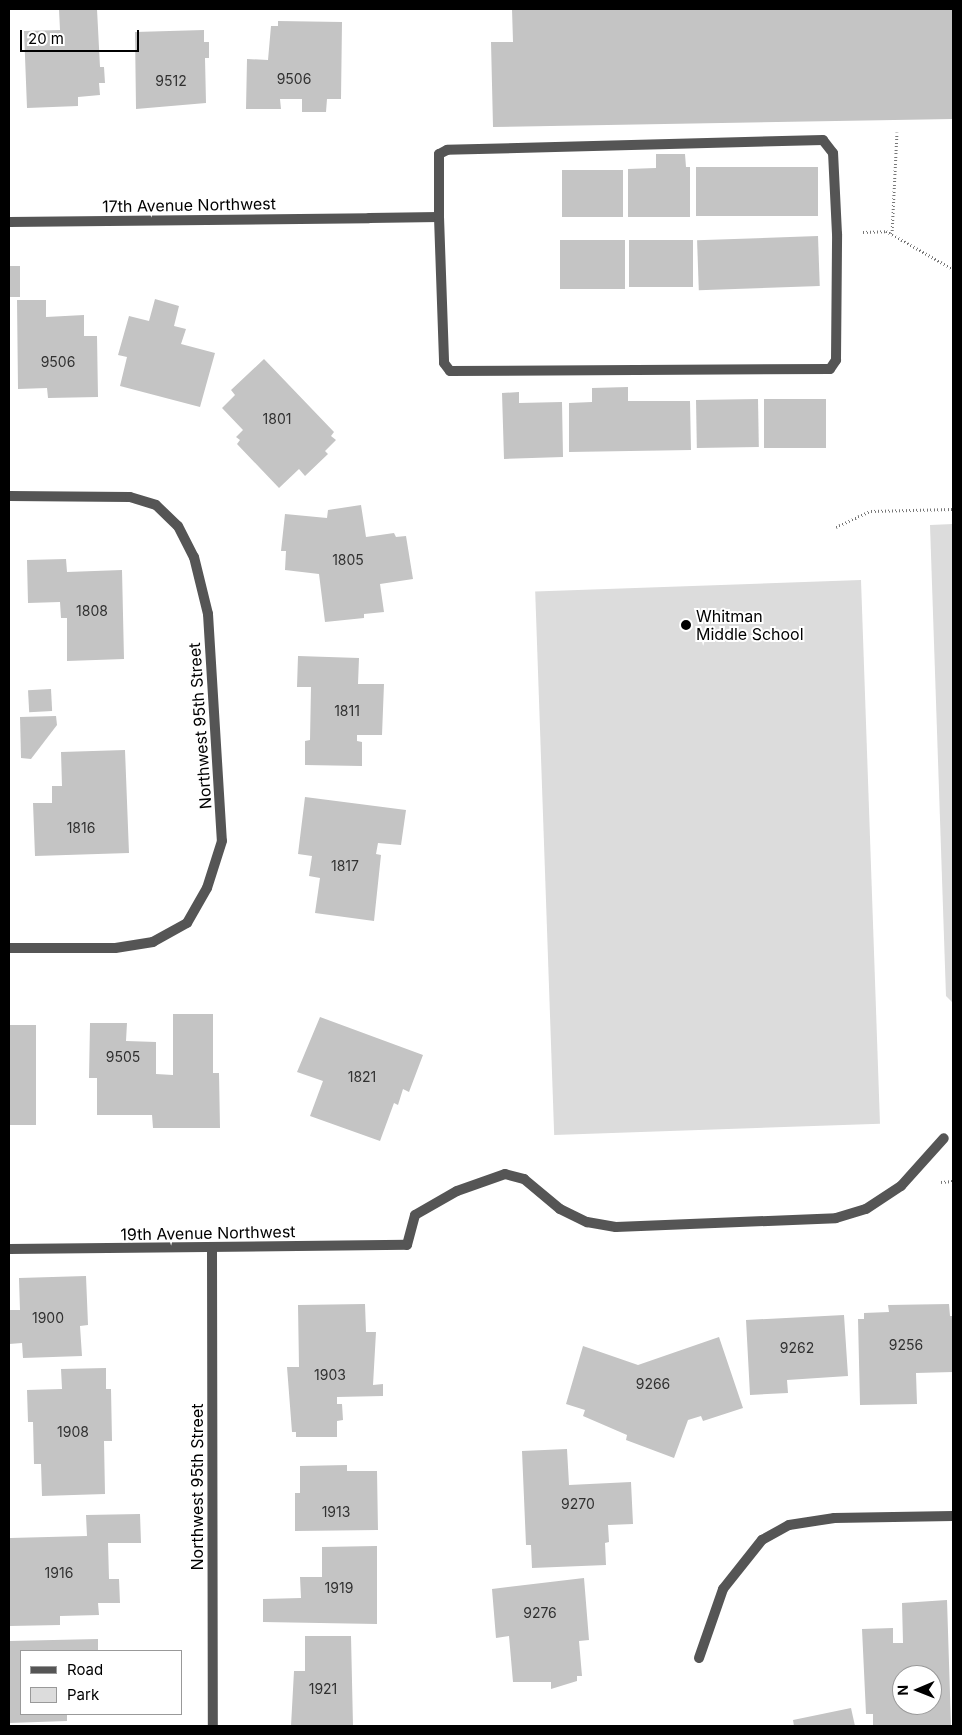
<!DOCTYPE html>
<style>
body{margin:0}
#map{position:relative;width:962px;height:1735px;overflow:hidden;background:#fff;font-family:Inter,sans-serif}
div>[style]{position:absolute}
.green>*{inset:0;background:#dcdcdc;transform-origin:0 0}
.building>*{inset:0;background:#c4c4c4;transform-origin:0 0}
.path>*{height:3px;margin-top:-1.5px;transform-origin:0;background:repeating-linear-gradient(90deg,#777 0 1px,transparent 0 3.5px)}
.service>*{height:10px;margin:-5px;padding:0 5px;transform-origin:5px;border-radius:5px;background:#555}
.minor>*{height:10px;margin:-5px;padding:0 5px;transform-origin:5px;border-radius:5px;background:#555}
.dots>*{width:14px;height:14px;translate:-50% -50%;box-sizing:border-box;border:2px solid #fff;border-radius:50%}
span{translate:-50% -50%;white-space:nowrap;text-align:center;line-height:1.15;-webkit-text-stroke:4px #fff;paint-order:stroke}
.number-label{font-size:14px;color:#313131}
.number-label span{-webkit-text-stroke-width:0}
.street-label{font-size:16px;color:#000}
.poi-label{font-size:16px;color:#000}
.left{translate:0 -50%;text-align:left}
.frame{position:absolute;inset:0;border:10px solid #000;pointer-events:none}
.legend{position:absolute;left:20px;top:1650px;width:162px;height:65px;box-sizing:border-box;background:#fff;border:1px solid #999;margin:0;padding:6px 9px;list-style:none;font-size:15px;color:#000}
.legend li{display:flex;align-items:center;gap:10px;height:25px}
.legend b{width:25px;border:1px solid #999}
.north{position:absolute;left:892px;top:1665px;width:50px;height:50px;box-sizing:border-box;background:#fff;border:1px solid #999;border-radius:50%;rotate:269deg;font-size:14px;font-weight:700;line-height:20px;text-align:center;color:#000}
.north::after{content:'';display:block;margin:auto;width:18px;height:22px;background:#000;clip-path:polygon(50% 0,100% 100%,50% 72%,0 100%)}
.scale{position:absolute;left:20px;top:30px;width:119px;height:22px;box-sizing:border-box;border:2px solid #000;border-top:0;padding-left:6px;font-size:15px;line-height:18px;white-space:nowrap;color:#000;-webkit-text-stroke:4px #fff;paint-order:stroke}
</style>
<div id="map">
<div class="green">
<div style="clip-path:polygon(953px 524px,953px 1003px,946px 996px,930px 525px)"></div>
<div style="left:861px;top:580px;width:544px;height:326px;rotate:88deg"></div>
</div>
<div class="building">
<div style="clip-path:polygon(59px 9px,97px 9px,100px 67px,104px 67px,105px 83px,99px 83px,100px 95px,78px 97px,78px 106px,27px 108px,24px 31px,60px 30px)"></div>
<div style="clip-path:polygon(512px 9px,953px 9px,953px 119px,493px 127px,491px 42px,513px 42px)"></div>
<div style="clip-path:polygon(278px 21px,342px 22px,341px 99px,327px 99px,326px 112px,302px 112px,302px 99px,280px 99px,281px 109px,246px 109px,247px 59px,268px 60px,271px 26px,278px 26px)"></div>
<div style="clip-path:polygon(204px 30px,204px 42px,209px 42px,209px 58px,205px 58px,206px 103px,136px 109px,135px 32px)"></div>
<div style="clip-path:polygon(656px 154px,685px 154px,686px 167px,690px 167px,690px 217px,628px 217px,628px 169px,656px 168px)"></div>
<div style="left:818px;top:167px;width:49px;height:122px;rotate:90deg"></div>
<div style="left:562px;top:170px;width:61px;height:47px"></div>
<div style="left:818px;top:236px;width:50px;height:121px;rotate:88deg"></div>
<div style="left:625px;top:240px;width:49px;height:65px;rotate:90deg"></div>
<div style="left:693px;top:240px;width:47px;height:64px;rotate:90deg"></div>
<div style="left:9px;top:266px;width:11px;height:31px"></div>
<div style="clip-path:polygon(155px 299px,179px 306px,174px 326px,186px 329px,181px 344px,215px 353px,200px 407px,120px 386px,127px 357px,118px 355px,129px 316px,149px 321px)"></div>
<div style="clip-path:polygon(17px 300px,46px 300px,46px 317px,84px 315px,84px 336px,97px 336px,98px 397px,48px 398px,47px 388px,18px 389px)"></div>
<div style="clip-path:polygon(264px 359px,334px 432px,331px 436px,336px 440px,325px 451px,328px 454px,305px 476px,299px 469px,279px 488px,237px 444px,240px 440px,236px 437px,243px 430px,222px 408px,235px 395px,231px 390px)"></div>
<div style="clip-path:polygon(628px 387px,628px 401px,690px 401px,691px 450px,569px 452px,569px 403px,592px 402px,592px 388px)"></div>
<div style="clip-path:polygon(519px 392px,519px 403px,562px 402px,563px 457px,504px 459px,502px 393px)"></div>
<div style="left:758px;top:399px;width:48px;height:62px;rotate:89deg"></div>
<div style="left:826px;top:399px;width:49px;height:62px;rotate:90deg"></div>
<div style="clip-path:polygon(361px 505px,366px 537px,394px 533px,396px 537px,406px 536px,413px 579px,380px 584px,384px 612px,364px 614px,364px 618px,325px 622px,319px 574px,285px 570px,286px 551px,281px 551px,285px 514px,327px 518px,328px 510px)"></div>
<div style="clip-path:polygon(66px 559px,67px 572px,122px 570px,124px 659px,67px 661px,67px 618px,61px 618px,60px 602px,28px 603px,27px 560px)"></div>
<div style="clip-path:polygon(298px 656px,359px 658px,358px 684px,384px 684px,382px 735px,357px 735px,357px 741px,362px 742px,362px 766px,305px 765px,305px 741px,310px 740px,311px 687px,297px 687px)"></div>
<div style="left:51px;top:689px;width:22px;height:23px;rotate:87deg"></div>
<div style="clip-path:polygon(56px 716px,57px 725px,31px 759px,21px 758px,20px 717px)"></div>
<div style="clip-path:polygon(125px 750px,129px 853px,35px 856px,33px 803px,52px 803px,52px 786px,62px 786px,61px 752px)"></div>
<div style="clip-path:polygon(305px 797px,406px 810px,401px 845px,378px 843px,376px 854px,381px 855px,374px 921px,315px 913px,320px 878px,309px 876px,312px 856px,298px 854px)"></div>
<div style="clip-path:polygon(173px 1014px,213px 1014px,213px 1073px,219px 1073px,220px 1128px,153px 1128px,152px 1115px,97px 1115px,97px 1078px,89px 1078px,90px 1023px,127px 1023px,126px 1041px,156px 1042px,156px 1074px,173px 1075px)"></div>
<div style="clip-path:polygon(320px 1017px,423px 1055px,409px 1092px,403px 1089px,398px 1105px,394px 1103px,380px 1141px,310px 1116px,323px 1081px,297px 1072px)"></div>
<div style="left:9px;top:1025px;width:27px;height:100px"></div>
<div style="clip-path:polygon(86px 1276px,88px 1325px,80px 1326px,82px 1356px,23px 1358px,22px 1343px,9px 1344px,9px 1310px,20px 1310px,19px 1278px)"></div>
<div style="clip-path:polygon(365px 1304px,366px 1332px,376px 1332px,373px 1385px,383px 1384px,383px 1396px,337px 1397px,337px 1404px,342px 1404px,343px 1420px,337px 1421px,337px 1437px,296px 1437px,296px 1432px,292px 1432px,287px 1367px,299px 1367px,298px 1305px)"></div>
<div style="clip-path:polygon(949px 1304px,950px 1316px,953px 1316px,953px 1372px,916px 1373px,917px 1404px,860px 1405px,858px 1319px,864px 1319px,864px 1313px,889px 1312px,888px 1305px)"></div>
<div style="clip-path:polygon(844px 1315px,848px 1376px,787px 1380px,788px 1393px,750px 1395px,746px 1320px)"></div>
<div style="clip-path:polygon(719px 1337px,743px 1408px,703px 1421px,701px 1416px,688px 1420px,674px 1458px,626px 1440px,627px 1435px,583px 1416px,585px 1410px,566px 1404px,583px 1346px,638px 1365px)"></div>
<div style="clip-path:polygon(106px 1368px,106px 1389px,111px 1389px,112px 1441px,104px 1441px,105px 1494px,42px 1496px,41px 1464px,34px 1464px,33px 1422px,28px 1422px,27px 1390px,62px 1389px,61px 1369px)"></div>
<div style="clip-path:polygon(567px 1449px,569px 1485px,631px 1482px,633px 1524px,608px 1525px,609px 1542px,605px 1543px,606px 1565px,532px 1568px,531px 1545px,526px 1545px,522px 1451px)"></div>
<div style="clip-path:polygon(347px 1465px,347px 1471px,377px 1471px,378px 1530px,295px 1531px,295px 1493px,300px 1493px,300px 1466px)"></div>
<div style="clip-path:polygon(140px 1514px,141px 1543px,108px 1543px,109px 1579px,119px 1579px,120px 1603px,98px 1603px,99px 1615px,60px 1616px,60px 1625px,9px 1626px,10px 1538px,87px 1536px,86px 1515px)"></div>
<div style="clip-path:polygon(377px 1546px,377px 1624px,263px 1622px,263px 1599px,301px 1598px,300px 1577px,322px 1577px,322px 1547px)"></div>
<div style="clip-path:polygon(584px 1578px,589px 1640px,579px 1641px,582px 1676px,577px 1676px,577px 1681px,551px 1689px,551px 1682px,513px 1682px,509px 1636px,496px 1638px,492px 1589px)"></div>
<div style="clip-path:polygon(evenodd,947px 1600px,951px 1726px,873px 1726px,873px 1714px,866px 1714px,862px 1629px,893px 1628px,893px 1643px,903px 1643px,902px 1603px,947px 1600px,902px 1675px,932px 1675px,932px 1705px,902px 1705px,902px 1675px)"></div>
<div style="clip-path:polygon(305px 1636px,351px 1636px,353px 1726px,291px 1726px,294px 1671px,305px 1671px)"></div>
<div style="clip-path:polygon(98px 1639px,98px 1651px,21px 1651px,21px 1714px,67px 1714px,67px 1721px,9px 1723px,9px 1641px)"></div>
<div style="clip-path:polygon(851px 1708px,855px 1726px,794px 1726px,793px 1720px)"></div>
</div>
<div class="path">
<div style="left:863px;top:232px;width:23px;rotate:-2deg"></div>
<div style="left:886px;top:231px;width:77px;rotate:29.6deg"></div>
<div style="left:892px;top:234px;width:102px;rotate:-87.2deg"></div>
<div style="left:836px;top:527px;width:38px;rotate:-25deg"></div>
<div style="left:871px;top:511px;width:82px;rotate:-1.4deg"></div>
<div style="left:941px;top:1182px;width:12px;rotate:-5deg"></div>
</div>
<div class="service">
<div style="left:369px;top:218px;width:70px;rotate:-0.8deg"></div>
<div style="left:439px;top:217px;width:146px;rotate:88deg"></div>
<div style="left:444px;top:363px;width:10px;rotate:53deg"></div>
<div style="left:450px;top:371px;width:380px;rotate:-0.3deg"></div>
<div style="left:830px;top:369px;width:11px;rotate:-56deg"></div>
<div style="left:836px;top:360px;width:126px;rotate:-89.5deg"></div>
<div style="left:837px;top:234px;width:81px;rotate:-92.8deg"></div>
<div style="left:833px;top:153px;width:16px;rotate:-128deg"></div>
<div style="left:823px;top:140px;width:376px;rotate:178.5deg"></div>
<div style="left:447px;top:150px;width:9px;rotate:153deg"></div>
<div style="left:439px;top:154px;width:63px;rotate:90deg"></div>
<div style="left:407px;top:1245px;width:31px;rotate:-75deg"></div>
<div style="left:415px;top:1215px;width:48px;rotate:-29.7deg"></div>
<div style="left:457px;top:1191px;width:51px;rotate:-19.5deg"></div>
<div style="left:505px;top:1174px;width:20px;rotate:15deg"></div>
<div style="left:524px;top:1179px;width:47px;rotate:39.8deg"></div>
<div style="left:560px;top:1209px;width:30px;rotate:26deg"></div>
<div style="left:587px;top:1222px;width:29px;rotate:10deg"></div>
<div style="left:616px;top:1227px;width:220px;rotate:-2.3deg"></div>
<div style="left:836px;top:1218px;width:31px;rotate:-17deg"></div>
<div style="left:866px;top:1209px;width:42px;rotate:-33.3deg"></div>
<div style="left:901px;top:1186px;width:64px;rotate:-48.1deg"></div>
</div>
<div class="minor">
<div style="left:9px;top:222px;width:360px;rotate:-0.6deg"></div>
<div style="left:9px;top:496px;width:121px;rotate:0.5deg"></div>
<div style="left:130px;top:497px;width:27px;rotate:17deg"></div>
<div style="left:156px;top:505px;width:30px;rotate:44deg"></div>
<div style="left:178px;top:526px;width:35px;rotate:63deg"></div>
<div style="left:194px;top:557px;width:59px;rotate:76.2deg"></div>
<div style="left:208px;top:614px;width:227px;rotate:86.5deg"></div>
<div style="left:222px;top:841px;width:49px;rotate:107.7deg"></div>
<div style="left:207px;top:888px;width:40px;rotate:119.7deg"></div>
<div style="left:187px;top:923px;width:39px;rotate:151deg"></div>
<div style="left:153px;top:942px;width:38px;rotate:171deg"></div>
<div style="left:115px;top:948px;width:106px;rotate:180deg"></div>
<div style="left:9px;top:1249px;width:398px;rotate:-0.6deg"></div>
<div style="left:212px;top:1249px;width:477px;rotate:89.9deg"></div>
<div style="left:699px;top:1658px;width:73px;rotate:-70.8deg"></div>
<div style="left:723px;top:1589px;width:63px;rotate:-51.5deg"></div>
<div style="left:762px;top:1540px;width:31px;rotate:-29deg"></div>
<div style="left:789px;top:1525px;width:46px;rotate:-8.8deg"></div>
<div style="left:834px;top:1518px;width:119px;rotate:-1deg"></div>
</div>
<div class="dots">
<div style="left:686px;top:625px;background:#000"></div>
</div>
<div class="number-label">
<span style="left:294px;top:79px">9506</span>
<span style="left:171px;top:81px">9512</span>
<span style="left:58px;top:362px">9506</span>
<span style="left:277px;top:419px">1801</span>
<span style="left:348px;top:560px">1805</span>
<span style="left:92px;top:611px">1808</span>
<span style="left:347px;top:711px">1811</span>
<span style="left:81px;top:828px">1816</span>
<span style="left:345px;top:866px">1817</span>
<span style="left:123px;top:1057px">9505</span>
<span style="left:362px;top:1077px">1821</span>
<span style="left:48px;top:1318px">1900</span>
<span style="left:906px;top:1345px">9256</span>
<span style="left:797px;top:1348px">9262</span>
<span style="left:330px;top:1375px">1903</span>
<span style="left:653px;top:1384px">9266</span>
<span style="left:73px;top:1432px">1908</span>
<span style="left:578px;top:1504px">9270</span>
<span style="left:336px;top:1512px">1913</span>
<span style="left:59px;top:1573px">1916</span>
<span style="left:339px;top:1588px">1919</span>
<span style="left:540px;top:1613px">9276</span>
<span style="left:323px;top:1689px">1921</span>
</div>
<div class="street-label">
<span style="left:189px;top:205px;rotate:-1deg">17th Avenue Northwest</span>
<span style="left:200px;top:726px;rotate:-94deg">Northwest 95th Street</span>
<span style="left:208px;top:1233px;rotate:-1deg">19th Avenue Northwest</span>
<span style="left:197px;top:1487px;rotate:-90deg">Northwest 95th Street</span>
</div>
<div class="poi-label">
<span class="left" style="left:696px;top:625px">Whitman<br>Middle School</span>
</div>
<div class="frame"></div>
<ul class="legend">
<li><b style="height:6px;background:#555"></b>Road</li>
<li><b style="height:14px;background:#dcdcdc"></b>Park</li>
</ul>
<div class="north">N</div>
<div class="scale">20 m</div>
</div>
